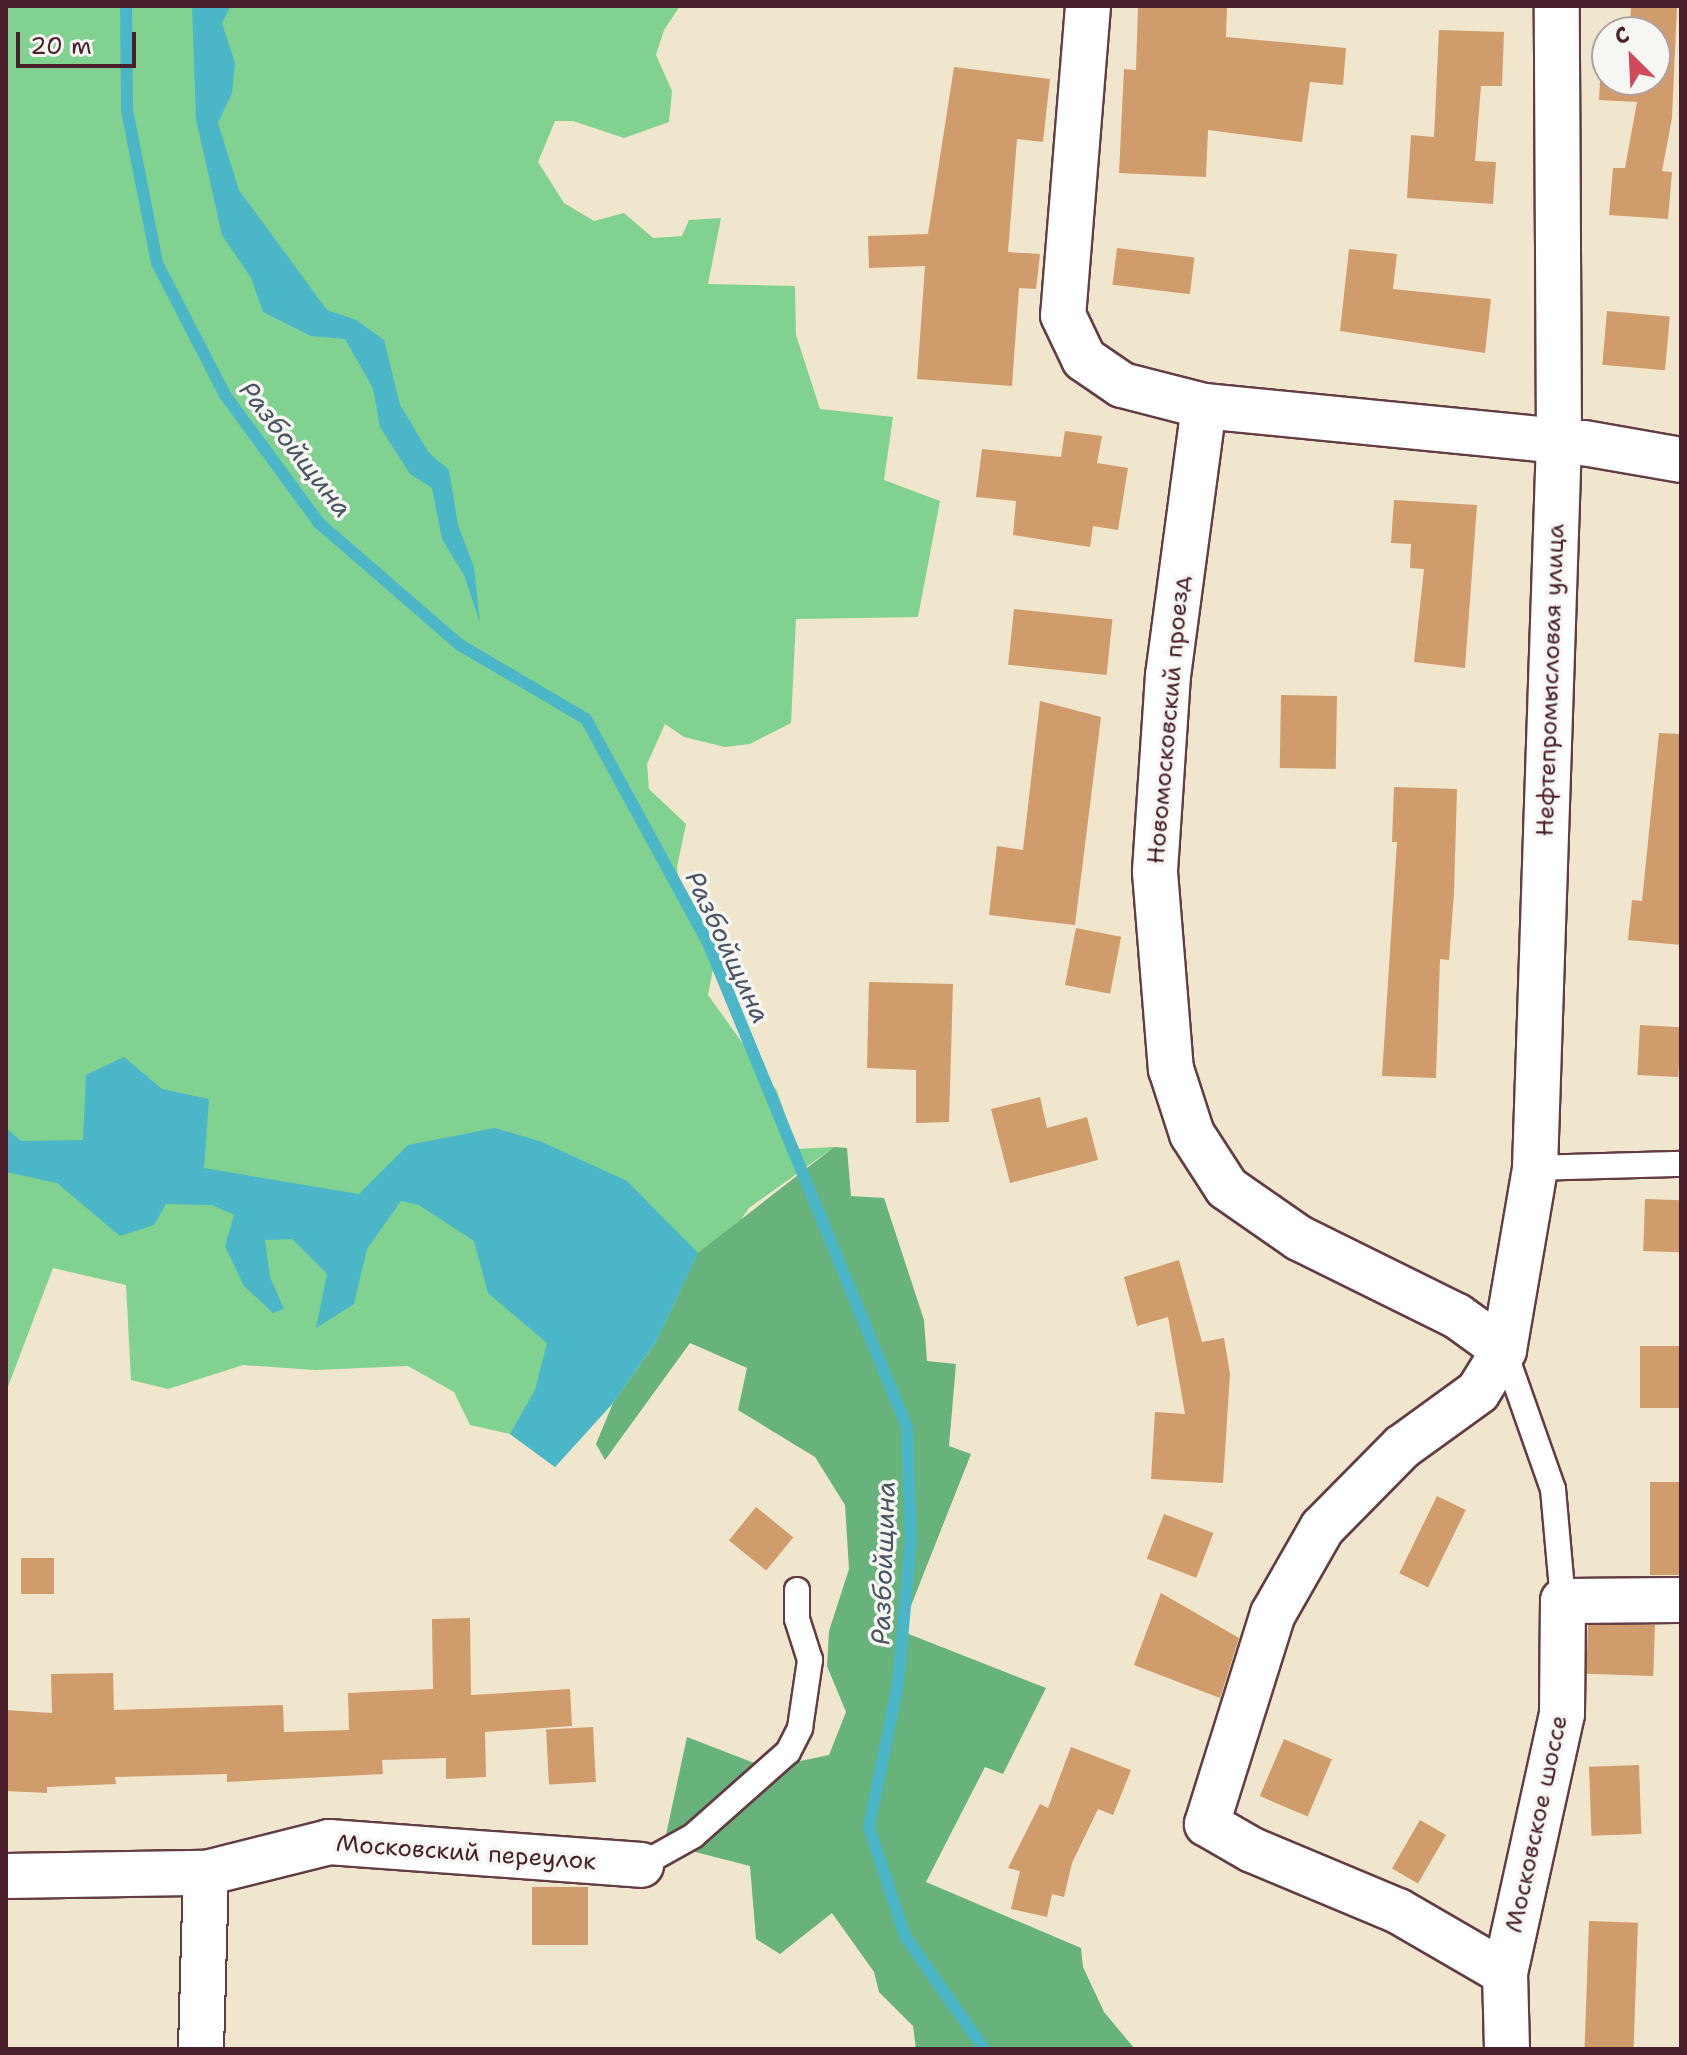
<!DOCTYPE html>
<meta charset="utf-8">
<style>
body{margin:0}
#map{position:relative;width:1687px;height:2055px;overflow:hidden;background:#f0e6cd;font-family:"Shantell Sans",sans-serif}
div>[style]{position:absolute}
.green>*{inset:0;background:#81d191}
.forest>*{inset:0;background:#68b37b}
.water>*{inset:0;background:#4bb6c8}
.stream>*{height:12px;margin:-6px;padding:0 6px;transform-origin:6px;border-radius:6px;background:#4bb6c8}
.building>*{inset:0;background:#d19c6b;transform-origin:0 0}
.roads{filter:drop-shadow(2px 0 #633d43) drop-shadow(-2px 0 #633d43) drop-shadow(0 2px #633d43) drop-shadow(0 -2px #633d43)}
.lane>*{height:24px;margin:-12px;padding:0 12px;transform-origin:12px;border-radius:12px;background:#fff}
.street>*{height:44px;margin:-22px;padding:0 22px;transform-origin:22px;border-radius:22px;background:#fff}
span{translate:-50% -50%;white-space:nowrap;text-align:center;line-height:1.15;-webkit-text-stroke:7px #f6f6f2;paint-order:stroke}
.street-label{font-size:24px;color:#4a1f2b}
.water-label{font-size:26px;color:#4a5462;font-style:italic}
.frame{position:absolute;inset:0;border:8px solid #4a1f2b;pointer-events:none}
.north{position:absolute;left:1591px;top:16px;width:80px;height:80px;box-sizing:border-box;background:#f6f6f2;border:2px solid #b1a0a2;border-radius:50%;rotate:336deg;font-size:22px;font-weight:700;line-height:32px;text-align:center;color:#4a1f2b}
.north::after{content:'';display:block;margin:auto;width:28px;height:36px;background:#d1495b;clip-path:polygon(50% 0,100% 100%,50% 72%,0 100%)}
.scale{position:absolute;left:16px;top:32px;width:120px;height:36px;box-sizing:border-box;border:4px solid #4a1f2b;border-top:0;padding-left:10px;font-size:24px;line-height:28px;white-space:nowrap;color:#4a1f2b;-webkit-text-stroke:6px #f6f6f2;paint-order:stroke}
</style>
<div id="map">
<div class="green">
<div style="clip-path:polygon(6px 6px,680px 6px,664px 30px,656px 55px,672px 91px,669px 122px,624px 138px,573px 121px,555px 121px,538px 162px,564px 203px,594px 221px,624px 213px,653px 238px,682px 236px,689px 220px,721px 218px,708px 284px,795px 286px,796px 335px,820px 409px,893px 417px,884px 480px,940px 501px,918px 617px,796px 619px,791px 723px,750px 744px,725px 747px,684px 737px,665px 724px,647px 764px,649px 789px,686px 824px,677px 867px,680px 896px,702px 926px,714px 964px,708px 995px,777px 1091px,797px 1149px,834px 1147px,749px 1208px,613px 1403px,555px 1467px,510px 1434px,470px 1425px,454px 1392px,408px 1366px,315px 1370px,243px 1365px,168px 1389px,131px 1380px,126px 1285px,53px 1268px,6px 1392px)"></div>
</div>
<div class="forest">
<div style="clip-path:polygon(834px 1147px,847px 1148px,851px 1196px,884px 1198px,924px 1320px,927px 1361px,956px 1364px,949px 1446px,971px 1454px,901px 1631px,1046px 1688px,1003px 1774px,985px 1767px,926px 1882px,1081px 1948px,1083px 1967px,1104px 2012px,1135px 2049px,916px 2049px,913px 2026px,879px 1992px,874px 1972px,832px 1913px,780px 1954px,756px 1939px,750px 1866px,664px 1844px,687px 1737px,767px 1768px,829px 1755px,846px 1712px,827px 1666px,829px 1631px,849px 1569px,845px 1505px,815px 1457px,738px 1410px,747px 1368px,690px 1343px,605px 1460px,596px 1444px,613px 1403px,656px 1342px,698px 1253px)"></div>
</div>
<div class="water">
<div style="clip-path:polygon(192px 6px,230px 7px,222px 23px,235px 63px,232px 93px,218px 123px,239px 190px,327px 310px,356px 320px,384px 340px,400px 405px,429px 453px,449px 470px,458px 525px,474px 567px,480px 623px,464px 575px,442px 539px,432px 488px,410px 474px,380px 427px,373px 388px,345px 339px,311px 336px,263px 312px,251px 278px,222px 235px,196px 119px)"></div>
<div style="clip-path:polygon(124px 1057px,162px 1089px,209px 1099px,204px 1168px,359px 1194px,408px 1145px,495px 1128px,542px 1142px,627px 1181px,698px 1253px,656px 1342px,613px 1403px,555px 1467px,510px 1434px,535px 1390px,547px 1343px,488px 1293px,474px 1241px,419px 1205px,401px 1201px,367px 1249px,354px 1304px,316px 1328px,327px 1274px,292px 1239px,265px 1240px,270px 1277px,284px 1309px,273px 1313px,244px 1286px,225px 1246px,234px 1215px,212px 1205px,166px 1204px,154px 1225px,120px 1236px,57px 1183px,6px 1172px,6px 1128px,21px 1141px,83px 1140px,86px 1075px)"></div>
</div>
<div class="stream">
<div style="left:126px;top:6px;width:104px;rotate:89.4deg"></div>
<div style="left:127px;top:110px;width:156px;rotate:78.9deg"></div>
<div style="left:157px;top:263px;width:148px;rotate:62.7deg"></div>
<div style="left:225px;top:395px;width:159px;rotate:53.7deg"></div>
<div style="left:319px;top:523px;width:186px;rotate:40.9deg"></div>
<div style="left:460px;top:645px;width:146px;rotate:30.4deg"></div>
<div style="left:586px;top:719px;width:255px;rotate:61.4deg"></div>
<div style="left:708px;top:943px;width:523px;rotate:67.65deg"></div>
<div style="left:907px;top:1427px;width:113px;rotate:88deg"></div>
<div style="left:911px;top:1540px;width:145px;rotate:95.2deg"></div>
<div style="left:898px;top:1684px;width:146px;rotate:101.5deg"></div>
<div style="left:869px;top:1827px;width:115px;rotate:71.7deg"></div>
<div style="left:905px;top:1936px;width:138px;rotate:55deg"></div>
</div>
<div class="building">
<div style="clip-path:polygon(1138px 6px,1227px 6px,1226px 37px,1346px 48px,1343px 85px,1310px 82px,1302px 142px,1208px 130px,1206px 177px,1119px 173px,1124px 69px,1136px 70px)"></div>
<div style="clip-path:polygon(1631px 6px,1677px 6px,1672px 118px,1662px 171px,1672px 172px,1668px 219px,1609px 215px,1613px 168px,1625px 168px,1637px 102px,1599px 100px,1601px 62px,1607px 62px,1607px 80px,1655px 80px,1655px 32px,1630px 32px)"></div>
<div style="clip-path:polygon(1439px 30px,1504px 32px,1502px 86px,1481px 86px,1475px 161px,1496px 162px,1493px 204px,1407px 198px,1411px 135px,1434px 137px)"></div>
<div style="clip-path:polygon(954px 67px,1050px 79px,1043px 142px,1017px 139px,1008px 252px,1040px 254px,1036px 289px,1019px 288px,1012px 386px,917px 379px,925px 266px,869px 268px,868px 236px,928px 234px)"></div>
<div style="left:1117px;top:248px;width:78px;height:37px;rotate:7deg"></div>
<div style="clip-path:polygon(1349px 249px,1397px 254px,1393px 289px,1491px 299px,1485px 353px,1340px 331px)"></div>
<div style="left:1607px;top:311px;width:63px;height:54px;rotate:5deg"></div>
<div style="clip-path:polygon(1065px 431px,1102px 436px,1097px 463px,1128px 468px,1118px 530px,1093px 526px,1090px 547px,1013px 535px,1016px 501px,976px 497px,982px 449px,1061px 457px)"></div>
<div style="clip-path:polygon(1394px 500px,1477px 505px,1465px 668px,1414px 662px,1424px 569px,1410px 568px,1411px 544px,1391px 543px)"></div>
<div style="left:1014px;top:609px;width:99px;height:56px;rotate:6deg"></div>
<div style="left:1281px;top:695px;width:56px;height:73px;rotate:1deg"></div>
<div style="clip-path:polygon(1040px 701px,1101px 717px,1075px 925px,989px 915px,997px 846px,1023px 850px)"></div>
<div style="clip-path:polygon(1659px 733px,1681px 734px,1681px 945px,1628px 940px,1632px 900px,1642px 901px)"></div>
<div style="clip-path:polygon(1394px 787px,1457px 789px,1454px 893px,1449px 960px,1440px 959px,1436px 1078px,1382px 1076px,1397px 842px,1392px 842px)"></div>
<div style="left:1076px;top:928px;width:46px;height:58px;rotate:11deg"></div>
<div style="clip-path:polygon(869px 982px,953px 984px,949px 1122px,916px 1123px,916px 1070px,867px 1068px)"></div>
<div style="left:1640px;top:1025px;width:41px;height:50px;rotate:3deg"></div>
<div style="clip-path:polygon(1040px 1097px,1047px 1128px,1087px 1117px,1098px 1160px,1010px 1183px,991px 1109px)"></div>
<div style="left:1645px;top:1199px;width:36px;height:52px;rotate:2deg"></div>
<div style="clip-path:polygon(1179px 1260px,1202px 1342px,1224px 1338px,1230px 1374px,1223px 1483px,1151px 1479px,1155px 1412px,1185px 1414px,1168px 1317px,1137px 1326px,1124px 1277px)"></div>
<div style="left:1681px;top:1346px;width:62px;height:41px;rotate:90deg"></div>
<div style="left:1681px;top:1482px;width:93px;height:31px;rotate:90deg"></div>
<div style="left:1437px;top:1496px;width:32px;height:86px;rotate:26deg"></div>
<div style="left:756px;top:1507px;width:48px;height:43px;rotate:39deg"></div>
<div style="left:1164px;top:1514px;width:53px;height:48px;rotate:21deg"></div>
<div style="left:21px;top:1558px;width:33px;height:36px"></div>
<div style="clip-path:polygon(1161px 1593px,1239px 1638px,1220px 1698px,1134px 1665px)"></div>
<div style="clip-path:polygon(470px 1618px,471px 1695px,570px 1689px,572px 1726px,485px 1732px,486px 1777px,446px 1779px,446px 1758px,382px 1760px,383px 1774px,227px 1782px,227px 1774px,115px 1777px,116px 1784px,47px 1787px,47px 1793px,6px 1791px,6px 1710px,52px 1713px,51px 1674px,113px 1673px,114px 1710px,283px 1705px,284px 1732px,349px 1730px,348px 1693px,433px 1689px,432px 1619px)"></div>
<div style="left:1655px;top:1625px;width:51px;height:67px;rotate:92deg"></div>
<div style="left:593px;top:1727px;width:55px;height:47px;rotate:87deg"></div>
<div style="left:1284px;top:1739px;width:52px;height:62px;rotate:23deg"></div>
<div style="clip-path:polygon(1071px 1747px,1131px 1770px,1113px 1815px,1098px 1809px,1072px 1863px,1064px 1897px,1052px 1894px,1047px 1917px,1011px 1909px,1020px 1871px,1008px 1868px,1040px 1804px,1048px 1808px)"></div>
<div style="left:1639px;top:1765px;width:69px;height:50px;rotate:88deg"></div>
<div style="left:1420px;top:1820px;width:30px;height:56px;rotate:30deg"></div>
<div style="left:532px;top:1887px;width:56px;height:58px"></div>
<div style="left:1589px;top:1921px;width:49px;height:128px;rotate:2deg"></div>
</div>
<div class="roads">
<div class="lane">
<div style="left:1535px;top:1168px;width:146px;rotate:-1.6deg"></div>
<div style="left:1504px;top:1350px;width:147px;rotate:70.6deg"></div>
<div style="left:1553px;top:1489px;width:112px;rotate:84.9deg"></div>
<div style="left:641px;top:1865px;width:60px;rotate:-29.1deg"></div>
<div style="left:693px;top:1836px;width:127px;rotate:-41.5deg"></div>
<div style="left:788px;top:1752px;width:27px;rotate:-63deg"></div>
<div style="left:800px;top:1728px;width:69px;rotate:-81.6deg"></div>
<div style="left:810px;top:1660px;width:43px;rotate:-107.6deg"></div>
<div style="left:797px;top:1619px;width:29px;rotate:-90deg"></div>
</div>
<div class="street">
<div style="left:1088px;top:6px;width:310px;rotate:94.6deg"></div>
<div style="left:1063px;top:315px;width:49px;rotate:64.5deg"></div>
<div style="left:1084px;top:359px;width:46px;rotate:34.4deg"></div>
<div style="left:1122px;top:385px;width:85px;rotate:14.4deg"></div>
<div style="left:1204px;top:406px;width:271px;rotate:97.6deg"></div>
<div style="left:1168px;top:675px;width:197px;rotate:93.8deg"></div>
<div style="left:1155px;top:872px;width:198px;rotate:85.4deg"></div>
<div style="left:1171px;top:1069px;width:68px;rotate:72.1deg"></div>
<div style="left:1192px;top:1134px;width:64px;rotate:57.1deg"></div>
<div style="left:1227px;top:1188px;width:88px;rotate:34.8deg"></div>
<div style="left:1299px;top:1238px;width:176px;rotate:26.3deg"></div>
<div style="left:1457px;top:1316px;width:58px;rotate:35.9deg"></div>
<div style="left:1204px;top:406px;width:382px;rotate:5.6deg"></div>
<div style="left:1584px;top:443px;width:98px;rotate:9.9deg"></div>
<div style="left:6px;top:1876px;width:200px;rotate:-0.9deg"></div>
<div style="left:206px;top:1873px;width:127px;rotate:-14.1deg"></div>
<div style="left:329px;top:1842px;width:313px;rotate:4.2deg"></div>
<div style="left:1505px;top:1973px;width:124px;rotate:-149.9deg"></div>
<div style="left:1398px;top:1911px;width:158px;rotate:-157.3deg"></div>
<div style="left:1252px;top:1850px;width:52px;rotate:-150deg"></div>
<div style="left:1207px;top:1824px;width:220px;rotate:-72.6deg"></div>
<div style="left:1273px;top:1614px;width:99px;rotate:-60.3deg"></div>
<div style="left:1322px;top:1528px;width:114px;rotate:-45.4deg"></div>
<div style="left:1402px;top:1447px;width:94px;rotate:-35.9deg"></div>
<div style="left:1478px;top:1392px;width:49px;rotate:-58.2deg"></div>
<div style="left:1504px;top:1350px;width:185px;rotate:-80.3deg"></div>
<div style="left:1535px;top:1168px;width:728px;rotate:-88.11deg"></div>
<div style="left:1559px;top:440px;width:434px;rotate:-90.3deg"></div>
<div style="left:201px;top:2049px;width:176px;rotate:-88.4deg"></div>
<div style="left:1507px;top:2049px;width:76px;rotate:-91.5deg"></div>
<div style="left:1505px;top:1973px;width:265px;rotate:-77.6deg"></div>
<div style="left:1562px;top:1714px;width:113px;rotate:-89.5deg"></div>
<div style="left:1563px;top:1601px;width:118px;rotate:-0.5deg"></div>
</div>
</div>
<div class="street-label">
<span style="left:1551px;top:680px;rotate:-88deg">Нефтепромысловая улица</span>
<span style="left:1169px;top:720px;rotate:-85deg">Новомосковский проезд</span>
<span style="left:1537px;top:1824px;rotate:-78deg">Московское шоссе</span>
<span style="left:466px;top:1853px;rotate:4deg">Московский переулок</span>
</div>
<div class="water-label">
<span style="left:296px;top:449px;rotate:52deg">Разбойщина</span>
<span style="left:728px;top:947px;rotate:65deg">Разбойщина</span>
<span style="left:883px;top:1563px;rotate:-88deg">Разбойщина</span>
</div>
<div class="frame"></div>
<div class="north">С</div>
<div class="scale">20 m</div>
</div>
